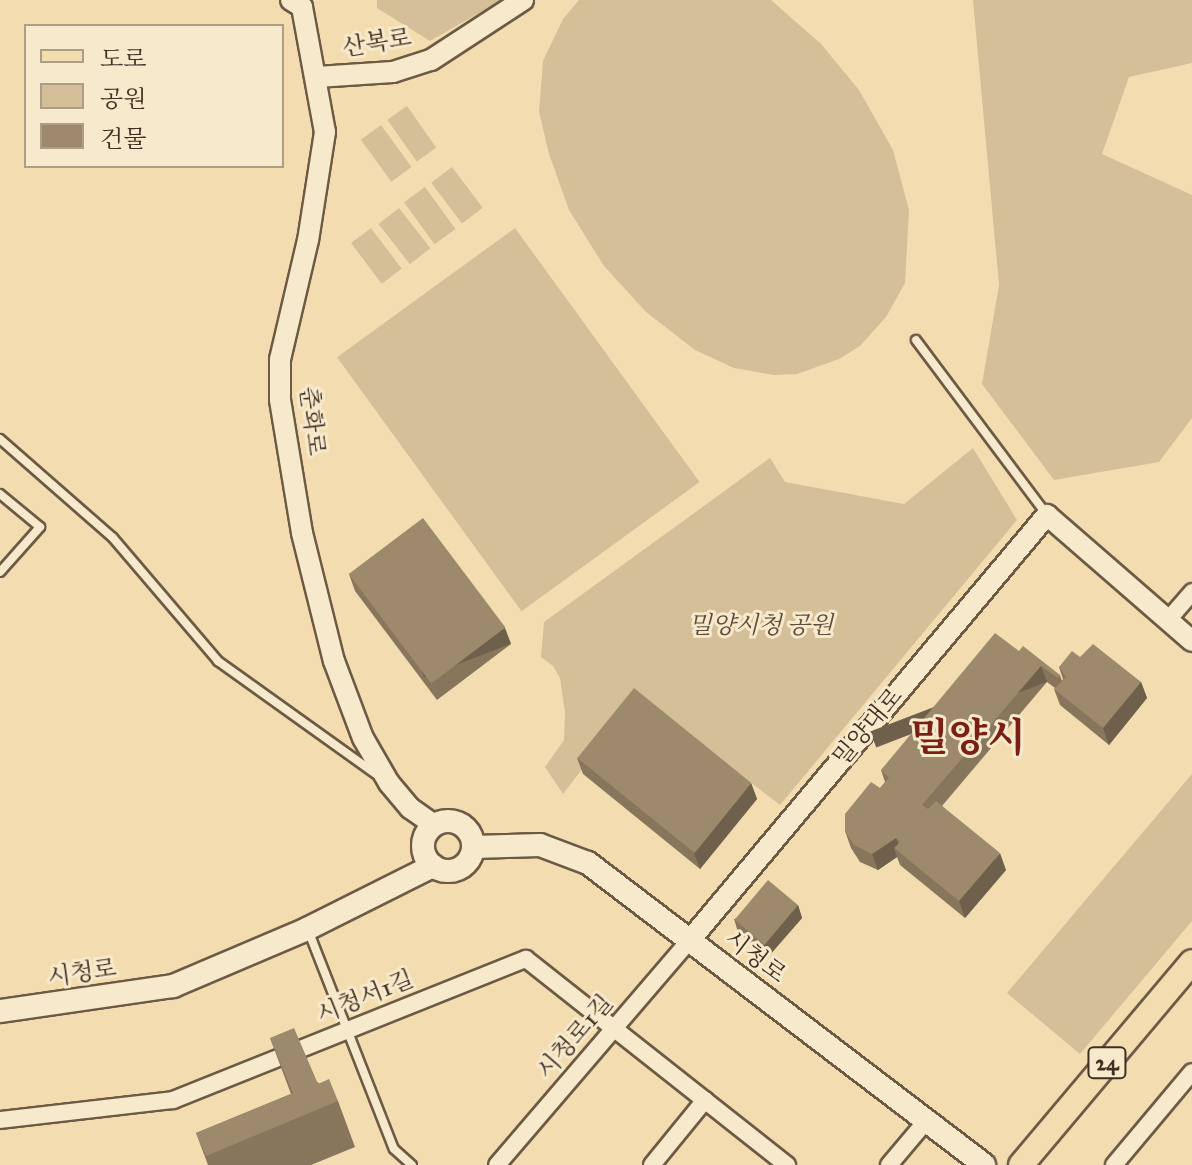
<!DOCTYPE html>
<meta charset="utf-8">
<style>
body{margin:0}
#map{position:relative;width:1192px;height:1165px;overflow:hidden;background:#f3ddb0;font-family:"IM FELL Great Primer","Noto Serif KR",serif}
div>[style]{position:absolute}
.green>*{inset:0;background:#d5bf98;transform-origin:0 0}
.roads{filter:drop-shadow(2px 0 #6d5a45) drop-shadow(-2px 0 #6d5a45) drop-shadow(0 2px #6d5a45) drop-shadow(0 -2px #6d5a45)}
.service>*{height:8px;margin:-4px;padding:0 4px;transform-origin:4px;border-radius:4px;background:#f7e9cc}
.minor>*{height:16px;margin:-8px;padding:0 8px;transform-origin:8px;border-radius:8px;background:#f7e9cc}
.tertiary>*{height:20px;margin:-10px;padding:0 10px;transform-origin:10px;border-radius:10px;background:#f7e9cc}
.secondary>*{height:22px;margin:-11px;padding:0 11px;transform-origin:11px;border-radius:11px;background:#f7e9cc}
.secondary>.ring{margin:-11px;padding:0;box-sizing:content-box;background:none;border:22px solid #f7e9cc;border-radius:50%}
.primary>*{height:24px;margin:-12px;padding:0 12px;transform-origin:12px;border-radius:12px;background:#f3ddb0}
.wall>*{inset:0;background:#87765c}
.shaded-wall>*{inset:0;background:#6e604b;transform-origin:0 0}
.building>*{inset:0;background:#9d896b;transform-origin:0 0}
span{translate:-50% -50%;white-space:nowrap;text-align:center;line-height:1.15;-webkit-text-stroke:6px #f7e9cc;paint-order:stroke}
.shield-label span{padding:2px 6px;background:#f7e9cc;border:2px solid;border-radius:6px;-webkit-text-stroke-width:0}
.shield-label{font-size:22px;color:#402e21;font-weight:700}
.street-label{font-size:24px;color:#402e21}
.park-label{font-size:24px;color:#5e4b39;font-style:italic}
.town-label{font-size:40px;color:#7a1f14;font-weight:700}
.legend{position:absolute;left:24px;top:24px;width:260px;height:144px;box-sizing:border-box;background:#f7e9cc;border:2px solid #ae9e88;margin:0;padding:10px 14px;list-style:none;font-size:24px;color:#402e21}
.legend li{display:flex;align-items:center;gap:16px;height:40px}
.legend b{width:40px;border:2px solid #ae9e88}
</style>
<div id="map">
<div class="green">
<div style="clip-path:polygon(377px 0,502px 0,430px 41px,377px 8px)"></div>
<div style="clip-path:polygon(579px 0,771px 0,821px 44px,859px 90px,893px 150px,909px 210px,905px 283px,886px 317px,860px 346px,839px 359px,797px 374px,774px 375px,734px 368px,695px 350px,646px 312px,604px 266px,569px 210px,549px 154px,539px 112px,543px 61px,563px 19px)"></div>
<div style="clip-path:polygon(973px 0,1192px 0,1192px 63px,1129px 77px,1102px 154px,1192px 195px,1192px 418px,1159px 462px,1054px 480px,982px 384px,999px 285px)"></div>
<div style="left:407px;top:106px;width:51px;height:24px;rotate:55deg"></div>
<div style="left:381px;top:125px;width:52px;height:25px;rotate:54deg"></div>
<div style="left:452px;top:167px;width:51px;height:26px;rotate:53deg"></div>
<div style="left:425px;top:187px;width:52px;height:26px;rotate:54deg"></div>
<div style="left:399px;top:208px;width:51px;height:26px;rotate:52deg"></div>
<div style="left:371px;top:228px;width:51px;height:25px;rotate:53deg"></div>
<div style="left:515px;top:228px;width:314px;height:220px;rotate:54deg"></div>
<div style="clip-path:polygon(973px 448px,1017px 520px,780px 805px,638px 696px,563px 794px,545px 767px,564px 740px,565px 712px,560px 678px,553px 666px,541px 657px,544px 622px,770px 458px,785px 482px,904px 504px)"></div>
<div style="clip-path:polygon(1192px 774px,1192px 921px,1080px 1054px,1007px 993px)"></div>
</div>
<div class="roads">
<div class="service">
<div style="left:916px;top:340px;width:217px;rotate:53.2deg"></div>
<div style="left:0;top:439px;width:150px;rotate:41.2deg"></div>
<div style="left:113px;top:538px;width:162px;rotate:49.5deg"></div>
<div style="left:218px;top:661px;width:194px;rotate:35.6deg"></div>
<div style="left:0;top:494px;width:52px;rotate:39.5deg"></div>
<div style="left:40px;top:527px;width:60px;rotate:131.6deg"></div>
<div style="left:308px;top:930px;width:235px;rotate:68.6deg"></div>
<div style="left:394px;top:1149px;width:24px;rotate:42deg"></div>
</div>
<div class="minor">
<div style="left:1168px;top:620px;width:37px;rotate:-49deg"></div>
<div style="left:0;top:1120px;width:174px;rotate:-6.6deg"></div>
<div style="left:173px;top:1100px;width:380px;rotate:-21.8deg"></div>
<div style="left:526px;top:959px;width:333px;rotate:38.3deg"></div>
<div style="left:497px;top:1165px;width:296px;rotate:-49.4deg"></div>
<div style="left:652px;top:1165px;width:84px;rotate:-50.8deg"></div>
<div style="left:889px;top:1165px;width:57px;rotate:-49.9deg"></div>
<div style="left:1114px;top:1165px;width:121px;rotate:-50deg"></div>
</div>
<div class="tertiary">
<div style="left:291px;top:0;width:13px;rotate:32deg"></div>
<div style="left:302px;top:7px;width:127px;rotate:79.6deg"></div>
<div style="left:325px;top:132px;width:109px;rotate:98.9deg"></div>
<div style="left:308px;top:240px;width:122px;rotate:103.2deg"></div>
<div style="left:280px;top:359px;width:41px;rotate:90deg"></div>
<div style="left:280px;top:400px;width:135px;rotate:80.6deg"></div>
<div style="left:302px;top:533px;width:132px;rotate:76deg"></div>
<div style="left:334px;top:661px;width:82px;rotate:69.4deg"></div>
<div style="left:363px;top:738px;width:52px;rotate:60deg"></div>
<div style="left:389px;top:783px;width:33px;rotate:50deg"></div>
<div style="left:410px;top:808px;width:29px;rotate:35deg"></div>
<div style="left:317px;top:77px;width:76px;rotate:-3.8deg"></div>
<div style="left:393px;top:72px;width:40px;rotate:-18deg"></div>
<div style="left:431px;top:60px;width:110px;rotate:-33.1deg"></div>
<div style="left:690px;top:940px;width:555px;rotate:-49.97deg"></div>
<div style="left:1047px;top:515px;width:192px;rotate:41deg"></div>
</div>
<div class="secondary">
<div class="ring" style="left:423px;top:821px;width:28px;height:28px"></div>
<div style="left:474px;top:847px;width:66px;rotate:-1.7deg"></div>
<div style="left:540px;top:845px;width:51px;rotate:20.6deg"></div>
<div style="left:588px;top:863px;width:498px;rotate:37.3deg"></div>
<div style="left:0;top:1011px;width:175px;rotate:-8.2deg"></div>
<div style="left:173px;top:986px;width:146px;rotate:-23deg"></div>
<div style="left:307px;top:929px;width:141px;rotate:-26.6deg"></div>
</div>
<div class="primary">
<div style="left:1021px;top:1165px;width:265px;rotate:-49.9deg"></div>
</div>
</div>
<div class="wall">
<div style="clip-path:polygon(349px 574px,511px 644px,437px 700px,355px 591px)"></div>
<div style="clip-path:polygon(1019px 651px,1060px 675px,1062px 681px,1063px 679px,1059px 667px,1080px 657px,1141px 682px,1147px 698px,1109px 745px,1060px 705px,1054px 689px,1055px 688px,1047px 682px,942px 806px,1006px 870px,965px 918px,900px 865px,897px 857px,878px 870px,860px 862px,851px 848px,845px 831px,885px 782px,881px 770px)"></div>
<div style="clip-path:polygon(577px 758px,751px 783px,757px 799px,700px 869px,583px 774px)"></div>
<div style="clip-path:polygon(798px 905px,802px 918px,768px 957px,738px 932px,734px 919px)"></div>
<div style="clip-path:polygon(270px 1038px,338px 1101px,355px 1147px,311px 1165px,208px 1165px,196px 1133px,291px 1094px)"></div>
</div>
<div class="shaded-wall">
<div style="left:505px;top:628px;width:17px;height:93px;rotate:69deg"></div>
<div style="left:1041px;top:666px;width:17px;height:183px;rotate:69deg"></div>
<div style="clip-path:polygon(1141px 682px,1147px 698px,1109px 745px,1103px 728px)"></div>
<div style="clip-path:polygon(751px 783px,757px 799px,700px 869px,694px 853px)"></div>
<div style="clip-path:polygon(896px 838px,902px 854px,894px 848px,897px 857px,878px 870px,872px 854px)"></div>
<div style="clip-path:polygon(1000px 853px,1006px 870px,965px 918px,959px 901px)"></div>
<div style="clip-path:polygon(798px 905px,802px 918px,768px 957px,764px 945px)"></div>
</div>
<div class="building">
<div style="left:423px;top:518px;width:137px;height:93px;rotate:53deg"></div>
<div style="clip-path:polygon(995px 633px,1019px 651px,1023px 646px,1060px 675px,1058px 678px,1041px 666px,922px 805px,928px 809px,936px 801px,1000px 853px,959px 901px,894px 848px,900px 842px,896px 838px,872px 854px,854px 845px,845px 831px,845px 814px,871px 782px,880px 788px,889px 778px,881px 770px)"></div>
<div style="clip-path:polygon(1093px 644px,1141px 682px,1103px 728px,1054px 689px,1066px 677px,1059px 667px,1072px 651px,1080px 657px)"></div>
<div style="left:634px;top:688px;width:151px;height:90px;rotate:39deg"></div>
<div style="left:768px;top:880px;width:39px;height:52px;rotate:40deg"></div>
<div style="clip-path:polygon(294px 1028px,318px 1084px,329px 1079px,338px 1101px,206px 1156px,196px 1133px,293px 1093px,270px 1038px)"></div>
</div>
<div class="shield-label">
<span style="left:1107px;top:1063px">24</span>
</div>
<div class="street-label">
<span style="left:377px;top:43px;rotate:-9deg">산복로</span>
<span style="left:312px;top:421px;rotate:83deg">춘화로</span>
<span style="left:868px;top:727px;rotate:-50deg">밀양대로</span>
<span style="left:755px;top:957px;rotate:37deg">시청로</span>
<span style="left:82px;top:973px;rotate:-8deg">시청로</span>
<span style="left:365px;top:997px;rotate:-22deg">시청서1길</span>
<span style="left:575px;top:1037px;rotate:-49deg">시청로1길</span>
</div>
<div class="park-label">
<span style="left:761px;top:626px">밀양시청 공원</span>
</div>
<div class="town-label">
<span style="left:968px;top:738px">밀양시</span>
</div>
<ul class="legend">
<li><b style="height:10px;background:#f3ddb0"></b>도로</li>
<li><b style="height:22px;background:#d5bf98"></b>공원</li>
<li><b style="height:22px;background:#9d896b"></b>건물</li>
</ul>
</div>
